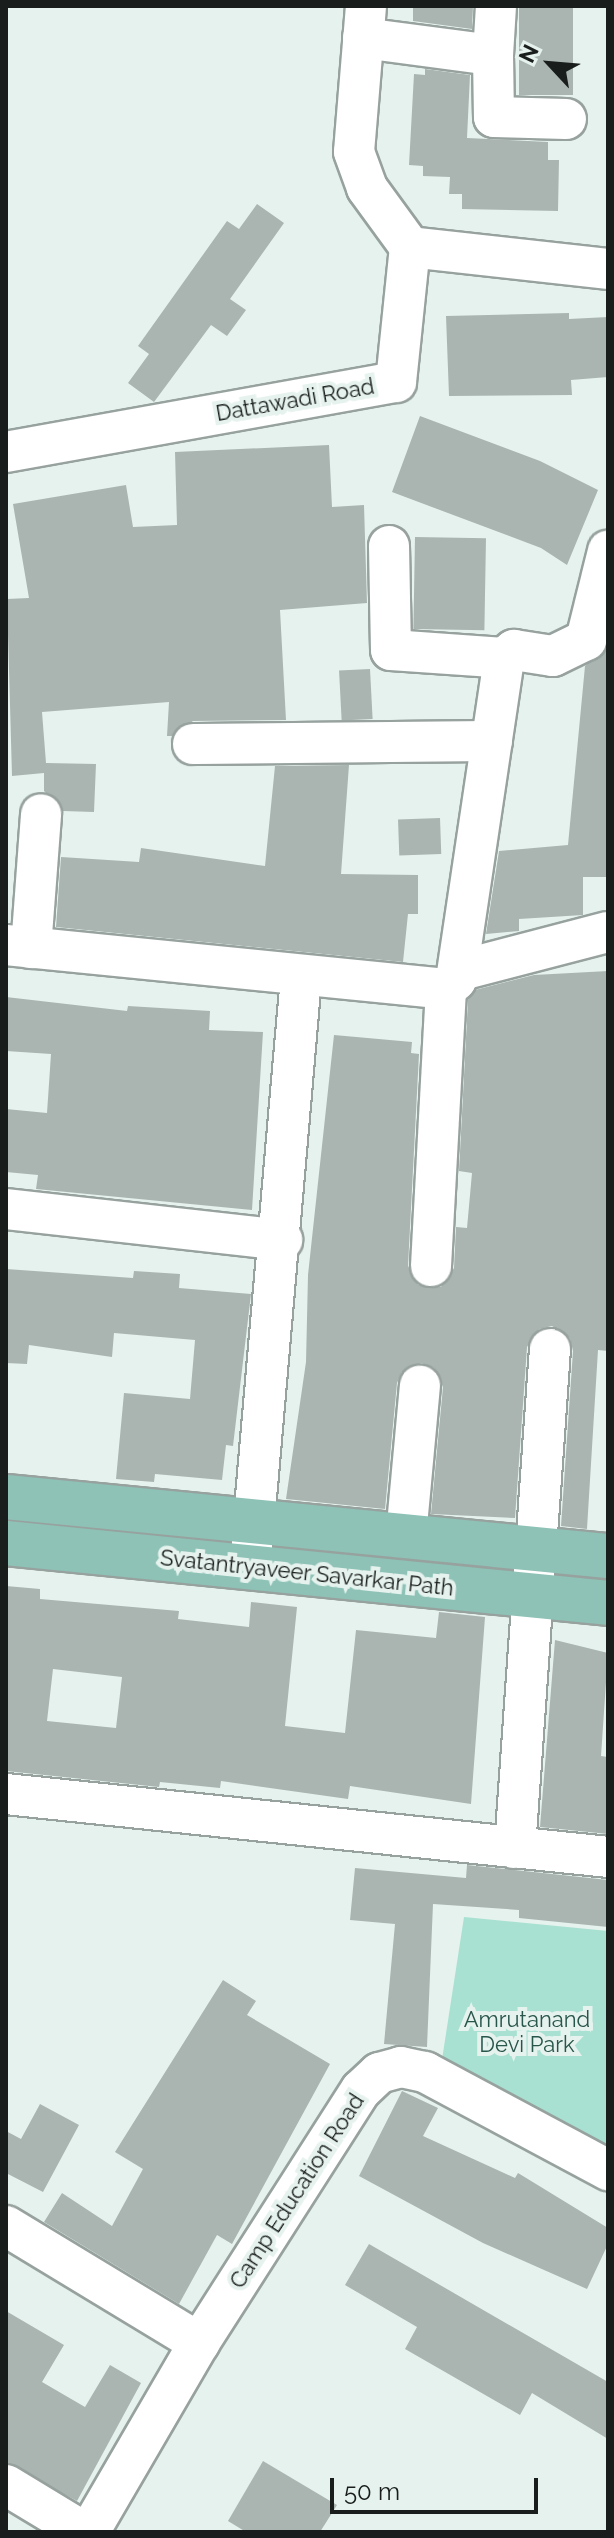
<!DOCTYPE html>
<style>
body{margin:0}
#map{position:relative;width:614px;height:2538px;overflow:hidden;background:#e6f2ee;font-family:Raleway,sans-serif}
div>[style]{position:absolute}
.green>*{inset:0;background:#a8e1d1}
.building>*{inset:0;background:#aab5b2;transform-origin:0 0}
.roads{filter:drop-shadow(2px 0 #97a29f) drop-shadow(-2px 0 #97a29f) drop-shadow(0 2px #97a29f) drop-shadow(0 -2px #97a29f)}
.minor>*{height:40px;margin:-20px;padding:0 20px;transform-origin:20px;border-radius:20px;background:#fff}
.major>*{height:44px;margin:-22px;padding:0 22px;transform-origin:22px;border-radius:22px;background:#8ec2b6}
span{translate:-50% -50%;white-space:nowrap;text-align:center;line-height:1.15;-webkit-text-stroke:8px #e6f2ee;paint-order:stroke}
.street-label{font-size:22px;color:#191e1c}
.park-label{font-size:22px;color:#29564b}
.frame{position:absolute;inset:0;border:8px solid #191e1c;pointer-events:none}
.north{position:absolute;left:510px;top:24px;width:80px;height:80px;-webkit-text-stroke:6px #e6f2ee;paint-order:stroke;rotate:296deg;font-size:22px;font-weight:700;line-height:32px;text-align:center;color:#191e1c}
.north::after{content:'';display:block;margin:auto;width:28px;height:36px;background:#191e1c;clip-path:polygon(50% 0,100% 100%,50% 72%,0 100%)}
.scale{position:absolute;left:330px;top:2478px;width:208px;height:36px;box-sizing:border-box;border:4px solid #191e1c;border-top:0;padding-left:10px;font-size:24px;line-height:28px;white-space:nowrap;color:#191e1c;-webkit-text-stroke:6px #e6f2ee;paint-order:stroke}
</style>
<div id="map">
<div class="green">
<div style="clip-path:polygon(464px 1917px,608px 1931px,608px 2170px,439px 2079px)"></div>
</div>
<div class="building">
<div style="clip-path:polygon(413px 6px,473px 6px,472px 29px,413px 21px)"></div>
<div style="left:519px;top:6px;width:54px;height:89px"></div>
<div style="clip-path:polygon(425px 69px,470px 75px,467px 138px,548px 142px,548px 160px,559px 160px,558px 211px,462px 209px,462px 194px,449px 194px,450px 177px,423px 176px,423px 166px,409px 165px,414px 74px,425px 75px)"></div>
<div style="clip-path:polygon(257px 204px,284px 223px,230px 299px,246px 310px,227px 336px,211px 325px,154px 402px,128px 383px,149px 354px,138px 346px,227px 221px,239px 229px)"></div>
<div style="clip-path:polygon(569px 313px,569px 319px,608px 317px,608px 377px,571px 380px,572px 395px,449px 396px,446px 316px)"></div>
<div style="clip-path:polygon(420px 416px,540px 461px,598px 490px,567px 565px,541px 548px,392px 492px)"></div>
<div style="clip-path:polygon(329px 445px,332px 507px,364px 505px,367px 603px,280px 610px,286px 720px,193px 721px,172px 736px,167px 736px,169px 702px,42px 712px,46px 763px,96px 764px,94px 812px,63px 811px,44px 791px,44px 773px,12px 776px,7px 599px,29px 598px,13px 504px,126px 485px,133px 527px,177px 525px,175px 452px)"></div>
<div style="left:415px;top:537px;width:71px;height:92px;rotate:1deg"></div>
<div style="clip-path:polygon(608px 646px,608px 877px,583px 877px,583px 915px,519px 919px,519px 931px,486px 934px,499px 851px,568px 845px,585px 666px)"></div>
<div style="left:370px;top:669px;width:50px;height:31px;rotate:87deg"></div>
<div style="clip-path:polygon(349px 765px,341px 874px,418px 875px,418px 914px,408px 914px,403px 962px,56px 927px,61px 857px,139px 862px,141px 848px,265px 866px,275px 766px)"></div>
<div style="left:440px;top:818px;width:36px;height:42px;rotate:88deg"></div>
<div style="clip-path:polygon(608px 971px,608px 1351px,598px 1350px,587px 1529px,561px 1526px,573px 1351px,570px 1338px,552px 1326px,539px 1329px,527px 1347px,515px 1518px,431px 1514px,443px 1387px,434px 1368px,421px 1363px,402px 1372px,397px 1383px,385px 1509px,286px 1499px,306px 1362px,308px 1275px,334px 1035px,412px 1042px,411px 1053px,419px 1054px,408px 1266px,418px 1285px,441px 1287px,454px 1268px,456px 1227px,467px 1228px,472px 1173px,459px 1171px,468px 1000px,475px 990px,534px 975px)"></div>
<div style="clip-path:polygon(6px 997px,127px 1011px,128px 1006px,210px 1011px,209px 1030px,263px 1032px,252px 1210px,36px 1189px,38px 1175px,6px 1172px,6px 1109px,47px 1113px,51px 1054px,6px 1051px)"></div>
<div style="clip-path:polygon(6px 1269px,133px 1278px,134px 1271px,180px 1274px,179px 1288px,251px 1294px,233px 1446px,226px 1445px,222px 1480px,155px 1474px,154px 1482px,116px 1479px,124px 1393px,190px 1399px,195px 1340px,114px 1333px,112px 1357px,29px 1345px,27px 1364px,6px 1363px)"></div>
<div style="clip-path:polygon(evenodd,6px 1586px,40px 1589px,40px 1599px,179px 1611px,178px 1619px,249px 1627px,251px 1602px,297px 1607px,285px 1726px,345px 1733px,356px 1630px,436px 1638px,439px 1612px,485px 1617px,471px 1804px,350px 1786px,348px 1799px,221px 1781px,220px 1788px,160px 1782px,159px 1787px,6px 1771px,6px 1586px,53px 1669px,122px 1677px,116px 1728px,47px 1721px,53px 1669px)"></div>
<div style="clip-path:polygon(555px 1640px,608px 1653px,601px 1756px,608px 1757px,608px 1834px,540px 1827px)"></div>
<div style="clip-path:polygon(467px 1865px,608px 1880px,608px 1927px,519px 1918px,519px 1910px,433px 1904px,427px 2047px,384px 2044px,395px 1924px,350px 1920px,355px 1868px,466px 1878px)"></div>
<div style="clip-path:polygon(223px 1980px,256px 2001px,247px 2015px,330px 2064px,232px 2244px,217px 2235px,179px 2304px,44px 2222px,62px 2193px,112px 2226px,143px 2169px,115px 2152px)"></div>
<div style="clip-path:polygon(402px 2091px,438px 2108px,423px 2136px,515px 2178px,518px 2173px,608px 2228px,608px 2244px,587px 2289px,483px 2243px,359px 2176px)"></div>
<div style="clip-path:polygon(40px 2104px,79px 2125px,43px 2192px,6px 2173px,6px 2131px,21px 2139px)"></div>
<div style="clip-path:polygon(369px 2244px,608px 2382px,608px 2439px,532px 2393px,520px 2415px,405px 2349px,417px 2327px,345px 2285px)"></div>
<div style="clip-path:polygon(6px 2311px,64px 2345px,42px 2382px,85px 2407px,110px 2365px,141px 2383px,77px 2501px,6px 2462px)"></div>
<div style="clip-path:polygon(263px 2461px,337px 2505px,320px 2532px,246px 2532px,228px 2521px)"></div>
</div>
<div class="roads">
<div class="minor">
<div style="left:366px;top:6px;width:146px;rotate:94.7deg"></div>
<div style="left:354px;top:152px;width:38px;rotate:70deg"></div>
<div style="left:367px;top:188px;width:73px;rotate:53.9deg"></div>
<div style="left:363px;top:38px;width:131px;rotate:7.5deg"></div>
<div style="left:493px;top:55px;width:49px;rotate:-86.5deg"></div>
<div style="left:493px;top:55px;width:62px;rotate:89.1deg"></div>
<div style="left:494px;top:117px;width:72px;rotate:1.6deg"></div>
<div style="left:410px;top:247px;width:199px;rotate:6.3deg"></div>
<div style="left:6px;top:452px;width:396px;rotate:-10.2deg"></div>
<div style="left:396px;top:382px;width:136px;rotate:-84.1deg"></div>
<div style="left:389px;top:546px;width:104px;rotate:88.9deg"></div>
<div style="left:391px;top:650px;width:113px;rotate:4deg"></div>
<div style="left:193px;top:744px;width:299px;rotate:-0.6deg"></div>
<div style="left:6px;top:945px;width:442px;rotate:5.7deg"></div>
<div style="left:446px;top:989px;width:13px;rotate:-42deg"></div>
<div style="left:456px;top:980px;width:326px;rotate:-81.5deg"></div>
<div style="left:504px;top:658px;width:13px;rotate:-39deg"></div>
<div style="left:514px;top:650px;width:39px;rotate:9deg"></div>
<div style="left:553px;top:656px;width:37px;rotate:-26deg"></div>
<div style="left:586px;top:640px;width:92px;rotate:-76.1deg"></div>
<div style="left:31px;top:948px;width:134px;rotate:-85.7deg"></div>
<div style="left:458px;top:971px;width:155px;rotate:-14.6deg"></div>
<div style="left:6px;top:1209px;width:278px;rotate:6.4deg"></div>
<div style="left:431px;top:1266px;width:277px;rotate:-86.9deg"></div>
<div style="left:406px;top:1536px;width:151px;rotate:-84.7deg"></div>
<div style="left:251px;top:1555px;width:579px;rotate:-85.05deg"></div>
<div style="left:6px;top:1794px;width:605px;rotate:5.97deg"></div>
<div style="left:515px;top:1848px;width:500px;rotate:-85.99deg"></div>
<div style="left:6px;top:2226px;width:226px;rotate:31.2deg"></div>
<div style="left:6px;top:2485px;width:91px;rotate:31.1deg"></div>
<div style="left:89px;top:2532px;width:219px;rotate:-59.8deg"></div>
<div style="left:199px;top:2343px;width:300px;rotate:-57.4deg"></div>
<div style="left:361px;top:2090px;width:25px;rotate:-43deg"></div>
<div style="left:379px;top:2073px;width:23px;rotate:-15deg"></div>
<div style="left:401px;top:2067px;width:25px;rotate:12deg"></div>
<div style="left:425px;top:2072px;width:208px;rotate:28.2deg"></div>
</div>
<div class="major">
<div style="left:6px;top:1497px;width:605px;rotate:5.6deg"></div>
<div style="left:6px;top:1543px;width:605px;rotate:5.69deg"></div>
</div>
</div>
<div class="street-label">
<span style="left:295px;top:400px;rotate:-10deg">Dattawadi Road</span>
<span style="left:307px;top:1573px;rotate:6deg">Svatantryaveer Savarkar Path</span>
<span style="left:297px;top:2191px;rotate:-57deg">Camp Education Road</span>
</div>
<div class="park-label">
<span style="left:527px;top:2032px">Amrutanand<br>Devi Park</span>
</div>
<div class="frame"></div>
<div class="north">N</div>
<div class="scale">50 m</div>
</div>
